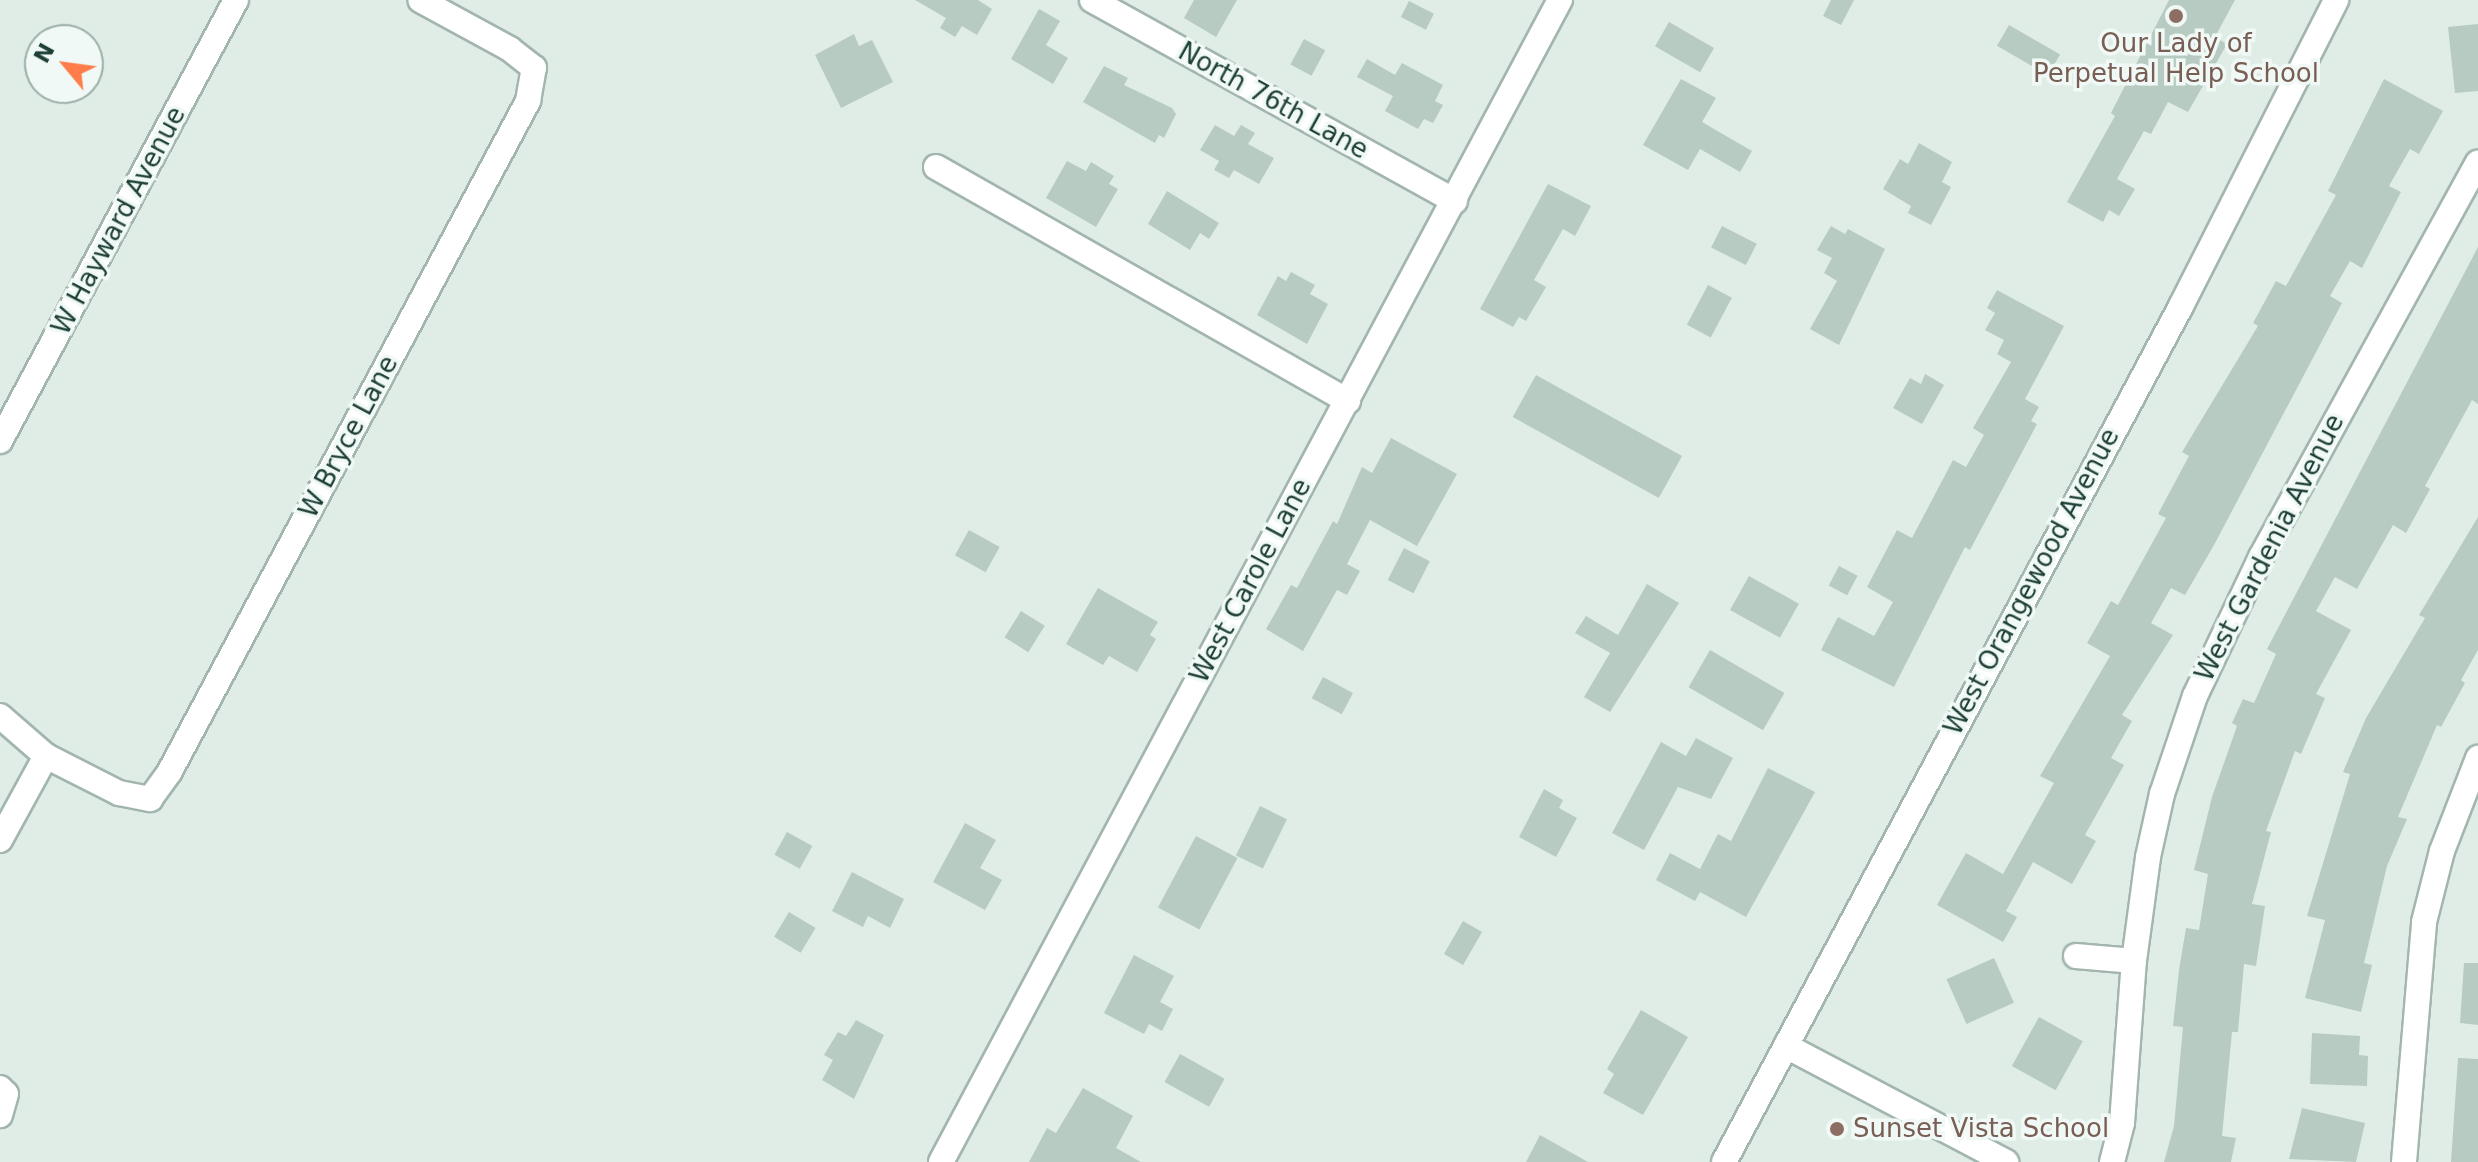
<!DOCTYPE html>
<style>
body{margin:0}
#map{position:relative;width:2478px;height:1162px;overflow:hidden;background:#e0ede7;font-family:"DejaVu Sans",sans-serif}
div>[style]{position:absolute}
.building>*{inset:0;background:#b7cbc3;transform-origin:0 0}
.roads{filter:drop-shadow(2px 0 #a2b5af) drop-shadow(-2px 0 #a2b5af) drop-shadow(0 2px #a2b5af) drop-shadow(0 -2px #a2b5af)}
.minor>*{height:24px;margin:-12px;padding:0 12px;transform-origin:12px;border-radius:12px;background:#fff}
.tertiary>*{height:24px;margin:-12px;padding:0 12px;transform-origin:12px;border-radius:12px;background:#fff}
.dots>*{width:22px;height:22px;translate:-50% -50%;box-sizing:border-box;border:4px solid #f0f9f5;border-radius:50%}
span{translate:-50% -50%;white-space:nowrap;text-align:center;line-height:1.15;-webkit-text-stroke:7px #f0f9f5;paint-order:stroke}
.education-label{font-size:26px;color:#785e54}
.left{translate:0 -50%;text-align:left}
.street-label{font-size:26px;color:#1e3f37}
.north{position:absolute;left:24px;top:24px;width:80px;height:80px;box-sizing:border-box;background:#f0f9f5;border:2px solid #9cafa9;border-radius:50%;rotate:299deg;font-size:22px;font-weight:700;line-height:32px;text-align:center;color:#1e3f37}
.north::after{content:'';display:block;margin:auto;width:28px;height:36px;background:#ff7d4b;clip-path:polygon(50% 0,100% 100%,50% 72%,0 100%)}
</style>
<div id="map">
<div class="building">
<div style="clip-path:polygon(915px 0,978px 0,992px 9px,977px 35px,962px 26px,955px 37px,940px 28px,946px 18px)"></div>
<div style="clip-path:polygon(1194px 0,1237px 0,1216px 37px,1184px 18px)"></div>
<div style="clip-path:polygon(1831px 0,1854px 0,1841px 25px,1823px 16px)"></div>
<div style="clip-path:polygon(2169px 0,2235px 0,2215px 37px,2227px 44px,2188px 112px,2168px 102px,2151px 134px,2144px 131px,2117px 179px,2135px 189px,2119px 216px,2109px 210px,2103px 222px,2067px 202px,2115px 116px,2111px 113px)"></div>
<div style="left:1409px;top:1px;width:28px;height:18px;rotate:27deg"></div>
<div style="clip-path:polygon(1039px 9px,1060px 21px,1046px 45px,1068px 58px,1053px 84px,1011px 59px)"></div>
<div style="left:1669px;top:22px;width:52px;height:28px;rotate:30deg"></div>
<div style="clip-path:polygon(2478px 24px,2478px 91px,2455px 93px,2448px 27px)"></div>
<div style="left:2009px;top:25px;width:59px;height:24px;rotate:30deg"></div>
<div style="clip-path:polygon(854px 34px,859px 46px,872px 40px,893px 82px,841px 108px,815px 55px)"></div>
<div style="left:1304px;top:39px;width:24px;height:29px;rotate:28deg"></div>
<div style="clip-path:polygon(1367px 59px,1395px 75px,1402px 63px,1443px 85px,1435px 101px,1443px 105px,1433px 123px,1424px 119px,1418px 129px,1385px 111px,1393px 96px,1357px 77px)"></div>
<div style="clip-path:polygon(1104px 66px,1128px 78px,1124px 85px,1172px 108px,1176px 114px,1164px 138px,1159px 135px,1155px 143px,1083px 102px)"></div>
<div style="clip-path:polygon(1681px 79px,1716px 98px,1702px 122px,1752px 151px,1740px 172px,1700px 149px,1688px 170px,1643px 145px)"></div>
<div style="clip-path:polygon(2384px 79px,2443px 111px,2419px 154px,2410px 149px,2389px 186px,2401px 192px,2362px 268px,2350px 261px,2330px 296px,2342px 303px,2214px 545px,2185px 595px,2171px 588px,2151px 623px,2173px 635px,2122px 715px,2132px 721px,2111px 758px,2124px 765px,2085px 835px,2096px 841px,2072px 884px,2033px 862px,2006px 911px,2017px 917px,2003px 942px,1937px 905px,1966px 853px,2003px 874px,2054px 783px,2040px 776px,2110px 656px,2087px 643px,2111px 601px,2118px 605px,2166px 518px,2158px 514px,2189px 456px,2182px 452px,2258px 326px,2253px 323px,2276px 281px,2286px 286px,2336px 195px,2328px 191px)"></div>
<div style="clip-path:polygon(1215px 125px,1234px 136px,1241px 125px,1255px 133px,1248px 144px,1274px 158px,1259px 184px,1234px 170px,1229px 178px,1214px 170px,1219px 161px,1200px 150px)"></div>
<div style="clip-path:polygon(1919px 143px,1952px 162px,1942px 182px,1951px 187px,1931px 225px,1908px 213px,1911px 206px,1883px 189px,1900px 159px,1908px 164px)"></div>
<div style="clip-path:polygon(1067px 161px,1086px 171px,1091px 162px,1114px 176px,1109px 184px,1118px 189px,1096px 227px,1046px 198px)"></div>
<div style="clip-path:polygon(1548px 184px,1591px 206px,1575px 236px,1563px 229px,1534px 280px,1546px 287px,1526px 321px,1519px 317px,1513px 327px,1480px 309px)"></div>
<div style="clip-path:polygon(1167px 191px,1219px 223px,1209px 239px,1200px 233px,1190px 250px,1148px 224px)"></div>
<div style="left:1722px;top:226px;width:39px;height:24px;rotate:27deg"></div>
<div style="clip-path:polygon(1831px 226px,1845px 234px,1848px 229px,1885px 249px,1839px 345px,1810px 329px,1837px 281px,1824px 273px,1832px 258px,1817px 250px)"></div>
<div style="clip-path:polygon(2478px 247px,2478px 404px,2472px 400px,2425px 486px,2430px 489px,2406px 533px,2393px 525px,2357px 589px,2335px 577px,2316px 611px,2351px 630px,2316px 694px,2325px 698px,2301px 754px,2295px 751px,2266px 831px,2271px 832px,2252px 904px,2265px 906px,2256px 966px,2244px 964px,2238px 1032px,2232px 1032px,2222px 1136px,2236px 1138px,2231px 1162px,2164px 1162px,2174px 1126px,2183px 1027px,2173px 1026px,2179px 970px,2186px 928px,2199px 930px,2208px 874px,2194px 870px,2212px 797px,2237px 726px,2232px 723px,2243px 699px,2254px 703px,2276px 654px,2267px 649px)"></div>
<div style="clip-path:polygon(1291px 272px,1315px 285px,1310px 294px,1328px 304px,1307px 344px,1257px 315px,1278px 276px,1286px 281px)"></div>
<div style="left:1708px;top:285px;width:27px;height:45px;rotate:28deg"></div>
<div style="clip-path:polygon(1997px 290px,2064px 326px,2025px 399px,2039px 407px,2031px 421px,2037px 424px,1970px 550px,1965px 547px,1894px 687px,1821px 650px,1838px 617px,1874px 636px,1893px 602px,1867px 587px,1897px 530px,1912px 538px,1953px 460px,1966px 467px,1984px 435px,1973px 428px,2011px 362px,1997px 354px,2004px 340px,1985px 330px,1995px 313px,1987px 308px)"></div>
<div style="clip-path:polygon(1925px 374px,1944px 385px,1922px 424px,1893px 408px,1910px 378px,1921px 384px)"></div>
<div style="left:1536px;top:375px;width:167px;height:48px;rotate:29deg"></div>
<div style="clip-path:polygon(1391px 438px,1457px 474px,1417px 546px,1370px 520px,1347px 564px,1360px 571px,1347px 595px,1337px 590px,1303px 651px,1266px 629px,1291px 585px,1297px 588px,1333px 521px,1337px 524px,1362px 467px,1372px 473px)"></div>
<div style="clip-path:polygon(2478px 517px,2478px 650px,2461px 680px,2465px 683px,2441px 727px,2437px 725px,2398px 817px,2407px 819px,2387px 866px,2364px 963px,2372px 965px,2361px 1012px,2305px 998px,2325px 920px,2307px 916px,2350px 774px,2343px 772px,2366px 718px,2425px 618px,2419px 615px)"></div>
<div style="left:969px;top:530px;width:35px;height:29px;rotate:29deg"></div>
<div style="left:1404px;top:548px;width:29px;height:36px;rotate:27deg"></div>
<div style="left:1839px;top:566px;width:21px;height:22px;rotate:28deg"></div>
<div style="left:1749px;top:576px;width:57px;height:39px;rotate:29deg"></div>
<div style="clip-path:polygon(1647px 584px,1679px 603px,1610px 712px,1584px 697px,1610px 653px,1575px 633px,1586px 616px,1618px 635px)"></div>
<div style="clip-path:polygon(1098px 588px,1158px 622px,1150px 635px,1156px 639px,1137px 672px,1109px 656px,1103px 665px,1066px 644px)"></div>
<div style="left:1021px;top:611px;width:28px;height:31px;rotate:32deg"></div>
<div style="left:1710px;top:650px;width:86px;height:43px;rotate:30deg"></div>
<div style="left:1323px;top:677px;width:34px;height:24px;rotate:28deg"></div>
<div style="clip-path:polygon(1696px 738px,1733px 758px,1711px 799px,1678px 787px,1644px 850px,1612px 833px,1661px 742px,1686px 756px)"></div>
<div style="clip-path:polygon(1768px 768px,1815px 792px,1746px 917px,1700px 892px,1695px 901px,1656px 880px,1670px 853px,1700px 869px,1718px 834px,1731px 841px)"></div>
<div style="clip-path:polygon(1544px 789px,1563px 800px,1559px 808px,1577px 818px,1556px 857px,1519px 837px)"></div>
<div style="left:1260px;top:806px;width:30px;height:55px;rotate:26deg"></div>
<div style="clip-path:polygon(965px 823px,996px 840px,980px 868px,1002px 880px,985px 910px,933px 882px)"></div>
<div style="left:787px;top:832px;width:29px;height:26px;rotate:29deg"></div>
<div style="left:1196px;top:836px;width:47px;height:81px;rotate:28deg"></div>
<div style="clip-path:polygon(852px 872px,904px 899px,890px 928px,868px 916px,863px 927px,832px 911px)"></div>
<div style="left:789px;top:912px;width:31px;height:29px;rotate:31deg"></div>
<div style="left:1463px;top:921px;width:22px;height:38px;rotate:30deg"></div>
<div style="clip-path:polygon(1134px 955px,1174px 976px,1160px 1002px,1173px 1009px,1162px 1031px,1149px 1024px,1144px 1034px,1104px 1013px)"></div>
<div style="left:1994px;top:958px;width:49px;height:52px;rotate:66deg"></div>
<div style="clip-path:polygon(2464px 963px,2478px 963px,2478px 1025px,2460px 1023px)"></div>
<div style="clip-path:polygon(1641px 1010px,1688px 1037px,1643px 1115px,1603px 1093px,1614px 1074px,1607px 1069px)"></div>
<div style="left:2039px;top:1017px;width:50px;height:56px;rotate:29deg"></div>
<div style="clip-path:polygon(856px 1020px,884px 1035px,854px 1099px,822px 1080px,833px 1060px,824px 1055px,838px 1032px,846px 1036px)"></div>
<div style="clip-path:polygon(2312px 1033px,2360px 1036px,2359px 1055px,2368px 1056px,2367px 1086px,2310px 1084px)"></div>
<div style="left:1180px;top:1054px;width:51px;height:32px;rotate:29deg"></div>
<div style="clip-path:polygon(2458px 1058px,2478px 1059px,2478px 1162px,2451px 1162px)"></div>
<div style="clip-path:polygon(1083px 1088px,1133px 1116px,1116px 1148px,1141px 1162px,1029px 1162px,1047px 1128px,1056px 1133px)"></div>
<div style="clip-path:polygon(2302px 1108px,2365px 1123px,2356px 1162px,2289px 1159px)"></div>
<div style="clip-path:polygon(1540px 1135px,1588px 1162px,1526px 1162px)"></div>
</div>
<div class="roads">
<div class="minor">
<div style="left:1092px;top:0;width:415px;rotate:29deg"></div>
<div style="left:936px;top:167px;width:474px;rotate:29.6deg"></div>
<div style="left:0;top:441px;width:500px;rotate:-61.85deg"></div>
<div style="left:0;top:716px;width:61px;rotate:41deg"></div>
<div style="left:46px;top:756px;width:82px;rotate:26.9deg"></div>
<div style="left:119px;top:793px;width:32px;rotate:11deg"></div>
<div style="left:150px;top:799px;width:34px;rotate:-54deg"></div>
<div style="left:170px;top:771px;width:760px;rotate:-61.88deg"></div>
<div style="left:528px;top:101px;width:34px;rotate:-80deg"></div>
<div style="left:534px;top:68px;width:31px;rotate:-142deg"></div>
<div style="left:510px;top:49px;width:102px;rotate:-151.4deg"></div>
<div style="left:0;top:840px;width:96px;rotate:-61.3deg"></div>
<div style="left:2076px;top:956px;width:58px;rotate:4.9deg"></div>
<div style="left:1786px;top:1046px;width:249px;rotate:27.8deg"></div>
<div style="left:0;top:1088px;width:8px;rotate:45deg"></div>
<div style="left:6px;top:1094px;width:22px;rotate:106deg"></div>
<div style="left:941px;top:1162px;width:1317px;rotate:-61.96deg"></div>
<div style="left:2112px;top:1162px;width:40px;rotate:-75.6deg"></div>
<div style="left:2122px;top:1123px;width:162px;rotate:-85.8deg"></div>
<div style="left:2134px;top:961px;width:105px;rotate:-82.3deg"></div>
<div style="left:2148px;top:857px;width:65px;rotate:-77.5deg"></div>
<div style="left:2162px;top:794px;width:103px;rotate:-71.4deg"></div>
<div style="left:2195px;top:696px;width:154px;rotate:-64.6deg"></div>
<div style="left:2261px;top:557px;width:450px;rotate:-61.2deg"></div>
<div style="left:2404px;top:1162px;width:241px;rotate:-85.2deg"></div>
<div style="left:2424px;top:922px;width:73px;rotate:-75.8deg"></div>
<div style="left:2442px;top:851px;width:100px;rotate:-68.8deg"></div>
</div>
<div class="tertiary">
<div style="left:1724px;top:1162px;width:970px;rotate:-61.9deg"></div>
<div style="left:2181px;top:306px;width:343px;rotate:-63.1deg"></div>
</div>
</div>
<div class="dots">
<div style="left:2176px;top:16px;background:#8d6e63"></div>
<div style="left:1837px;top:1129px;background:#8d6e63"></div>
</div>
<div class="education-label">
<span style="left:2176px;top:59px">Our Lady of<br>Perpetual Help School</span>
<span class="left" style="left:1853px;top:1129px">Sunset Vista School</span>
</div>
<div class="street-label">
<span style="left:1273px;top:101px;rotate:29deg">North 76th Lane</span>
<span style="left:119px;top:221px;rotate:-62deg">W Hayward Avenue</span>
<span style="left:349px;top:437px;rotate:-62deg">W Bryce Lane</span>
<span style="left:2270px;top:548px;rotate:-63deg">West Gardenia Avenue</span>
<span style="left:1251px;top:581px;rotate:-62deg">West Carole Lane</span>
<span style="left:2032px;top:582px;rotate:-62deg">West Orangewood Avenue</span>
</div>
<div class="north">N</div>
</div>
